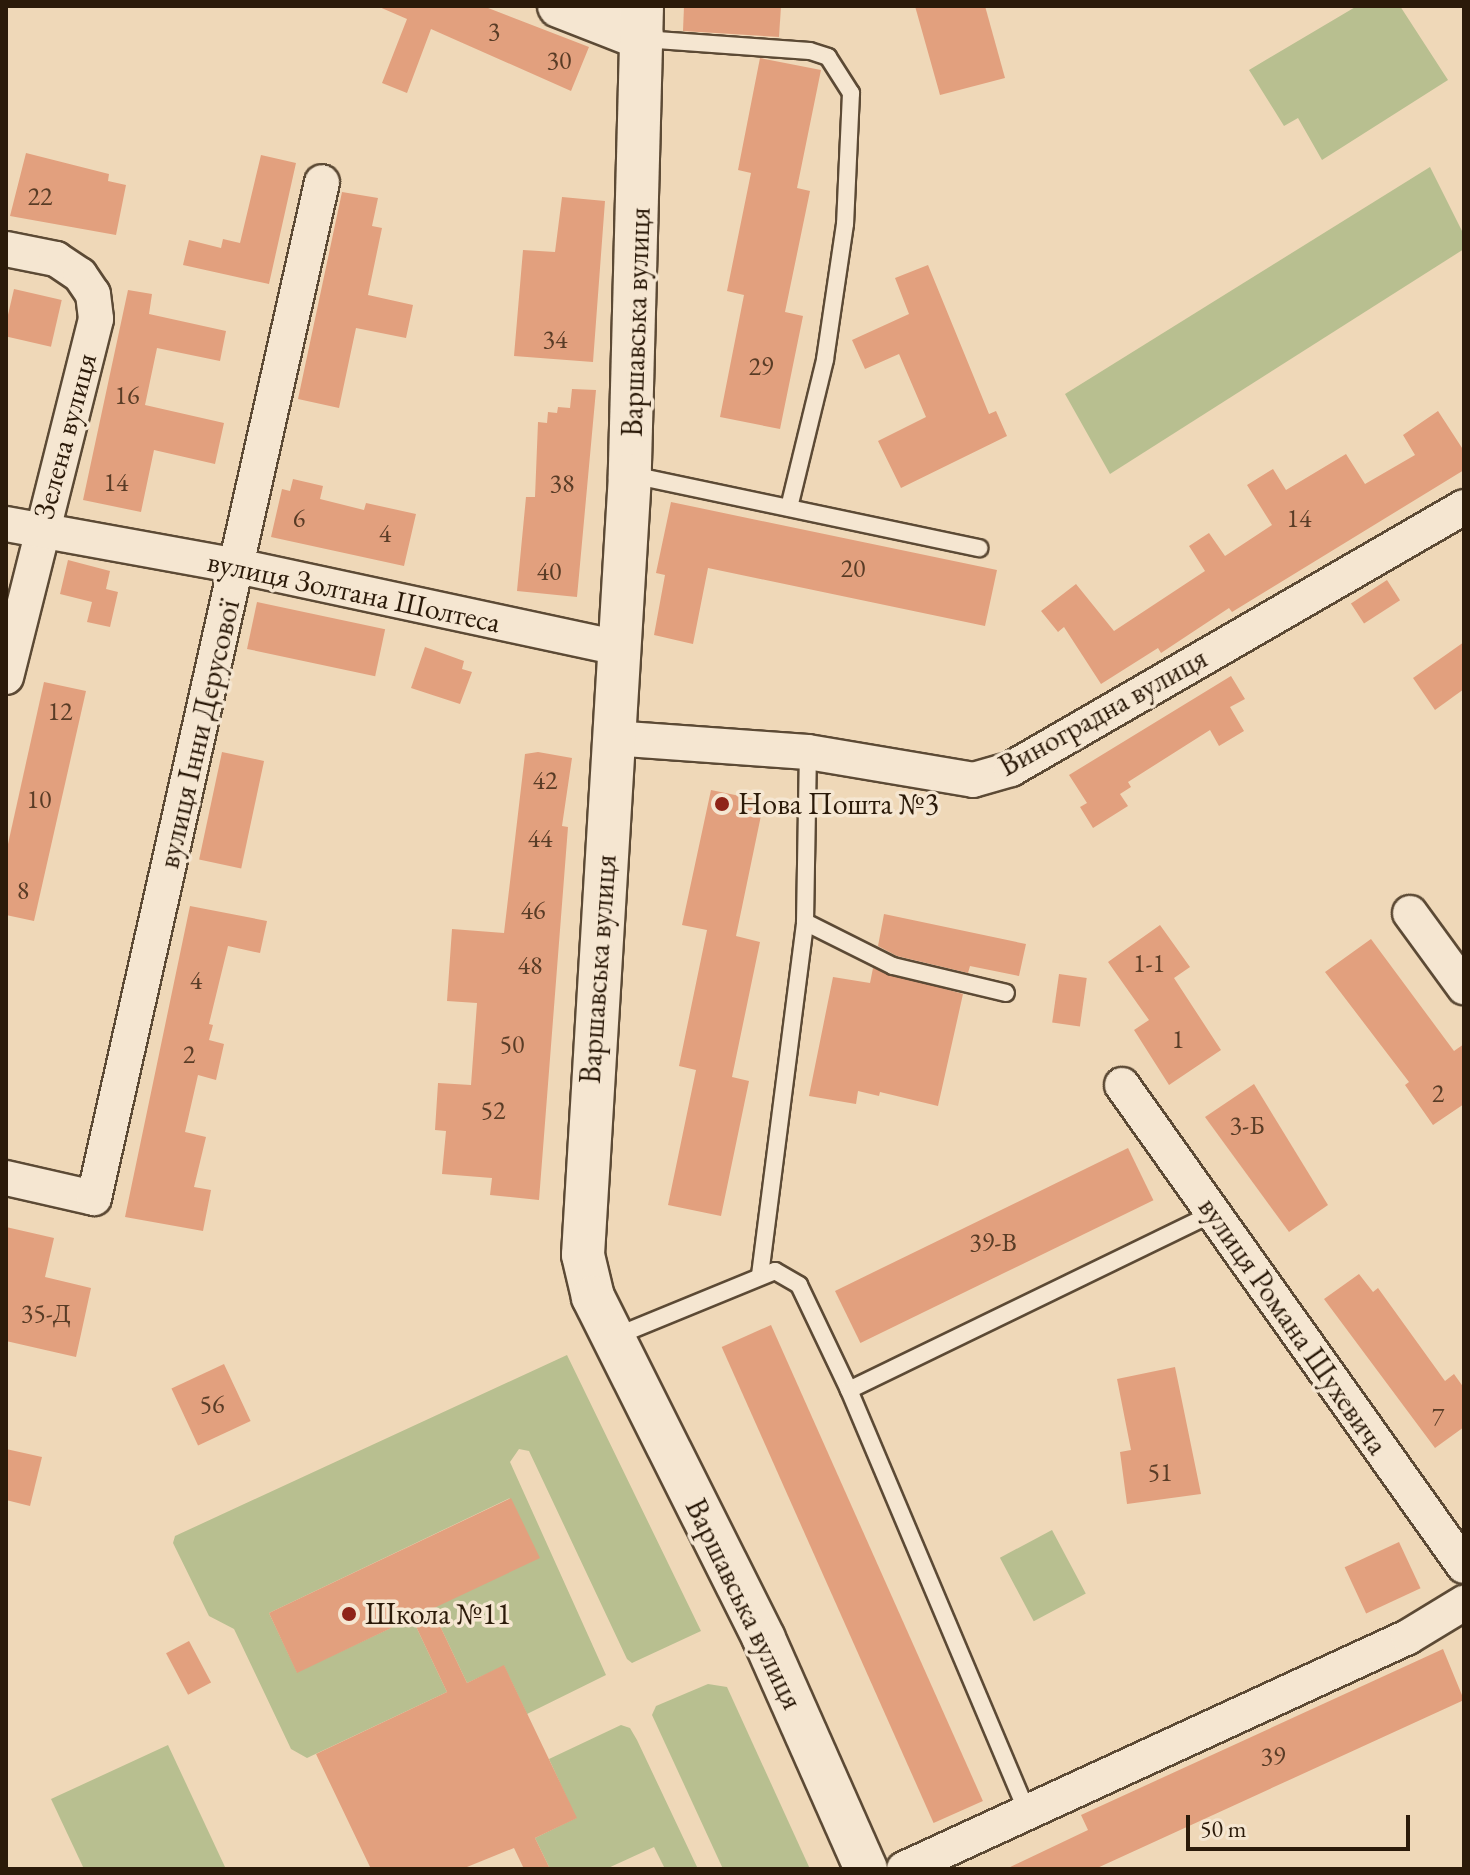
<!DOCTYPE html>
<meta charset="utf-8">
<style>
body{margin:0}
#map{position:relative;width:1470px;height:1875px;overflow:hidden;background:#efd8b8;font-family:"EB Garamond",serif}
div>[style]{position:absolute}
.green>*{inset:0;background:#b8bf90;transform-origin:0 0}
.building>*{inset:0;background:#e2a07e;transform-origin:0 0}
.roads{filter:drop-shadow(2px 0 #5c4a35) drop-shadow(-2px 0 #5c4a35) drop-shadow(0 2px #5c4a35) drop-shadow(0 -2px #5c4a35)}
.service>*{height:16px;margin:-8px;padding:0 8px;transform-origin:8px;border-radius:8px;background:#f5e6d1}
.minor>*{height:34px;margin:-17px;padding:0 17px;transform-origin:17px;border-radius:17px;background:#f5e6d1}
.tertiary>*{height:42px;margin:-21px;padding:0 21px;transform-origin:21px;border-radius:21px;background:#f5e6d1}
.dots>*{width:22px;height:22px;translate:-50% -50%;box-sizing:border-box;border:4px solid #f5e6d1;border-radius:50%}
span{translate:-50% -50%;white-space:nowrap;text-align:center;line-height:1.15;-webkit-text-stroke:7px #f5e6d1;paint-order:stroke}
.number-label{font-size:26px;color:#593c26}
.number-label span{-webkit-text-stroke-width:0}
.street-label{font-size:30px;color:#2b1a09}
.poi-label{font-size:30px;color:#2b1a09}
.left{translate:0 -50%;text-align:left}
.frame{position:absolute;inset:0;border:8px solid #2b1a09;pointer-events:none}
.scale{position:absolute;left:1186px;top:1815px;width:224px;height:36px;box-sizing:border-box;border:4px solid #2b1a09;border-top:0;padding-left:10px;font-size:24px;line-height:28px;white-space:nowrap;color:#2b1a09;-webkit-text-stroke:6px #f5e6d1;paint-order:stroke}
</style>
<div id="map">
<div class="green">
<div style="clip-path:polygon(1357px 6px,1400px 6px,1448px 80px,1322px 160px,1298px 118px,1284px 126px,1249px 70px)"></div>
<div style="clip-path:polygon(1430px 167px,1464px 235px,1464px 249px,1110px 474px,1065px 394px)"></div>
<div style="clip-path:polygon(567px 1355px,701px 1631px,632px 1663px,627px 1659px,529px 1451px,519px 1449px,510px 1462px,606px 1675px,527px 1714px,504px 1666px,467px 1683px,432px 1609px,510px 1498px,269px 1613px,297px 1672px,412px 1618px,447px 1692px,307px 1758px,291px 1749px,234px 1629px,209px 1616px,173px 1543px,175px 1536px)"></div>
<div style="left:1052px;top:1530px;width:72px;height:59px;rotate:62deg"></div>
<div style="clip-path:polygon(708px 1684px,727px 1687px,810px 1869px,723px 1869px,652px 1715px,656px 1706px)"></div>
<div style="clip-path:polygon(621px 1725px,630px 1728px,637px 1740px,698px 1869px,665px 1869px,654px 1847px,606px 1869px,550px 1869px,535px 1838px,576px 1818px,549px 1759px)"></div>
<div style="clip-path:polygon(168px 1745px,225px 1867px,84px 1869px,51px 1799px)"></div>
</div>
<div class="building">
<div style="clip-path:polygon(377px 6px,483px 6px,589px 47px,571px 91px,431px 29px,407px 93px,382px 83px,407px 19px)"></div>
<div style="clip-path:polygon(684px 6px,781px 6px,779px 37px,683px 31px)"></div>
<div style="clip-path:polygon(915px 6px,985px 6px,1005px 78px,940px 95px)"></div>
<div style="clip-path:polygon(760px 58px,821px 70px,797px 188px,810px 191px,785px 312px,803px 316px,780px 429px,720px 417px,744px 295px,727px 291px,751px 173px,738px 170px)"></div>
<div style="clip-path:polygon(26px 153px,109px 174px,108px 181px,126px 185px,116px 235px,10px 216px)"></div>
<div style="clip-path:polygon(261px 155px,296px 163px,269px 284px,183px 265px,189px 240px,221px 248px,223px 239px,240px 243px)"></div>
<div style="clip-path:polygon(342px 192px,378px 198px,372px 226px,382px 228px,368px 295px,413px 305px,406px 338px,356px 328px,339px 408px,298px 399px)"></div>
<div style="clip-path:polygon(562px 197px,605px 201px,593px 362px,514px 356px,523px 250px,555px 252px)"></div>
<div style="clip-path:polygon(928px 265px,989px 414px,996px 411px,1007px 436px,901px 488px,878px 441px,926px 417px,899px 354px,865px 369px,852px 340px,909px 314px,895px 278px)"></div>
<div style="left:14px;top:289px;width:49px;height:48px;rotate:13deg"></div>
<div style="clip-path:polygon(128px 290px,152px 294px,149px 314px,226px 331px,220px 361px,157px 348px,145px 405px,224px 423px,215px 464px,154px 450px,141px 512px,83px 500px)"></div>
<div style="clip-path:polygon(572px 389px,596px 390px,577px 597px,517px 591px,526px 497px,535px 497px,538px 422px,547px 423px,548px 412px,557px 413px,558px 407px,570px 408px)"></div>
<div style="clip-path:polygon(1438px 411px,1464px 451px,1464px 470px,1232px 612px,1229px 608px,1161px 653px,1158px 648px,1101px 684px,1064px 627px,1058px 632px,1041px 611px,1076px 584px,1114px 631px,1205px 571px,1189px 546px,1209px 533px,1225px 556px,1272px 525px,1247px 485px,1273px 469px,1286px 490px,1346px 454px,1365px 484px,1415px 455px,1403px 435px)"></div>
<div style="clip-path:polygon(293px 479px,323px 486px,320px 499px,364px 510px,366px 503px,416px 514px,404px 566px,271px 537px,282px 489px,290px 491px)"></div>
<div style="clip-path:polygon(671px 502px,997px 570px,985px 626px,708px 568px,693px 644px,654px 635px,665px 575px,656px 573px)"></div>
<div style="clip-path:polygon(68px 560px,110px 571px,106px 589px,118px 592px,110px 627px,87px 622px,92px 602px,60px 594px)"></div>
<div style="left:1387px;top:580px;width:24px;height:43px;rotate:57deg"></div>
<div style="left:257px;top:602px;width:131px;height:48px;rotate:12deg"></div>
<div style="clip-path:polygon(1464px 642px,1464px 689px,1435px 710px,1413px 678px)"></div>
<div style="clip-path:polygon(425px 647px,464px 661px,462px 669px,472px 672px,460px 704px,411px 688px)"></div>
<div style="clip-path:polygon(1231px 676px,1245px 699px,1230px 707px,1244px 731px,1219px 746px,1210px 730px,1128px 782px,1131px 787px,1120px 794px,1128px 806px,1093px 828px,1080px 807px,1087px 803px,1069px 775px)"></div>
<div style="clip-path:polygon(44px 682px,86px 691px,34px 921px,6px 915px,6px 853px)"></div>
<div style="left:222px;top:752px;width:43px;height:110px;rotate:12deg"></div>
<div style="clip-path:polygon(538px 752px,572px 758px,562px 826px,568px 827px,539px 1200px,490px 1195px,492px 1178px,442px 1174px,446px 1131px,435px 1130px,438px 1083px,471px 1085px,477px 1003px,447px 1001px,452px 929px,504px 933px,525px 754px)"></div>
<div style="clip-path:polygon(711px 790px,764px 801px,736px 936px,760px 942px,732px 1077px,749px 1081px,721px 1216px,668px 1205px,696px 1070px,679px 1066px,707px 930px,682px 925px)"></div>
<div style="clip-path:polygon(190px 906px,267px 921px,260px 953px,228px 946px,209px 1024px,213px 1025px,209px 1040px,224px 1044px,216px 1080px,198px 1075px,185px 1132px,206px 1137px,194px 1187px,211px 1190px,203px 1231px,125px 1217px)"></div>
<div style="clip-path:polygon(884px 914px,1026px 944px,1019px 976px,970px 966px,968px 973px,897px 956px,878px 946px)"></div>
<div style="clip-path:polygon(1160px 925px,1190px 967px,1174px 978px,1221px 1050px,1169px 1085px,1134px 1030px,1149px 1020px,1108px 962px)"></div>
<div style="clip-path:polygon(1371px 939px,1454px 1051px,1464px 1044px,1464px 1104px,1433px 1125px,1405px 1085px,1409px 1082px,1325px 972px)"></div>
<div style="clip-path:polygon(873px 968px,963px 994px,938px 1106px,880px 1092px,879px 1096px,858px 1091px,856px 1104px,809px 1096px,833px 977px,870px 983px)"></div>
<div style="left:1059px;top:974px;width:28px;height:49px;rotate:8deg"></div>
<div style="clip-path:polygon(1254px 1084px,1328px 1205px,1289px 1232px,1205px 1117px)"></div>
<div style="left:1128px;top:1148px;width:58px;height:326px;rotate:64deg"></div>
<div style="clip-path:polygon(6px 1227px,54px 1238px,45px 1277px,91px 1288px,76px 1357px,6px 1341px)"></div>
<div style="clip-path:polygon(1359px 1274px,1373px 1292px,1378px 1288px,1445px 1381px,1454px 1374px,1464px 1388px,1464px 1427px,1435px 1448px,1324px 1299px)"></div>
<div style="left:771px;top:1325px;width:521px;height:54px;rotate:66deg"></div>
<div style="left:224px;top:1364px;width:63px;height:58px;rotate:65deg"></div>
<div style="clip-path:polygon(1175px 1367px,1201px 1494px,1127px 1504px,1120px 1452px,1131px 1450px,1117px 1379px)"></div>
<div style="clip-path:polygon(6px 1449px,42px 1457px,30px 1506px,6px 1500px)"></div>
<div style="clip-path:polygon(511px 1498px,540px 1558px,432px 1609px,467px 1683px,504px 1665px,577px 1818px,535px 1838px,550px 1869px,524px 1869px,514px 1848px,462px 1869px,371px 1869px,316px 1754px,447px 1692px,412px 1618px,297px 1673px,269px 1613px)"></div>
<div style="left:1399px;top:1542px;width:51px;height:60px;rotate:65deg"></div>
<div style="left:189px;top:1641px;width:47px;height:26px;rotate:62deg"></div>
<div style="clip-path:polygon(1443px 1649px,1464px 1700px,1095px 1869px,1006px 1869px,1088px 1830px,1081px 1815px)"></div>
</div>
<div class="roads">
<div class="service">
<div style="left:643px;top:39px;width:167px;rotate:4.1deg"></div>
<div style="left:810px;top:51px;width:19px;rotate:18deg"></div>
<div style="left:828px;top:57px;width:43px;rotate:57.4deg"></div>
<div style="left:851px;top:93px;width:131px;rotate:92.6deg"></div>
<div style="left:845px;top:224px;width:137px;rotate:98.4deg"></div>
<div style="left:825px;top:360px;width:152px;rotate:103.7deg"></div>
<div style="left:632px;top:475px;width:355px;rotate:11.9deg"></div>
<div style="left:805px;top:922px;width:98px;rotate:26.6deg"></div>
<div style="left:893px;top:966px;width:116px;rotate:13.4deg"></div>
<div style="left:760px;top:1275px;width:356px;rotate:-82.7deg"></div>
<div style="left:805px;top:922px;width:170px;rotate:-89deg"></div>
<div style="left:614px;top:1337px;width:174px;rotate:-22.3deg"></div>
<div style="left:775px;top:1271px;width:28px;rotate:30deg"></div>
<div style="left:799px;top:1285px;width:116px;rotate:64.5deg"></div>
<div style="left:849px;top:1390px;width:405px;rotate:-25.9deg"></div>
<div style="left:849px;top:1390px;width:458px;rotate:67.1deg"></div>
</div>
<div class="minor">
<div style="left:6px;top:249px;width:51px;rotate:11.3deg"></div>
<div style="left:56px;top:259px;width:29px;rotate:34deg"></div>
<div style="left:80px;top:275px;width:23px;rotate:56deg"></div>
<div style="left:93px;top:294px;width:25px;rotate:83deg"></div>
<div style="left:96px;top:319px;width:369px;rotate:104.1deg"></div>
<div style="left:6px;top:524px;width:235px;rotate:10.3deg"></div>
<div style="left:237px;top:566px;width:391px;rotate:12.1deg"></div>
<div style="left:612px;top:738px;width:196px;rotate:4.1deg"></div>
<div style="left:808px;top:752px;width:167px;rotate:9.6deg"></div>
<div style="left:973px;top:780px;width:40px;rotate:-16deg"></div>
<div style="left:1011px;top:769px;width:523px;rotate:-30.04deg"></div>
<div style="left:1410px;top:913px;width:92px;rotate:53.9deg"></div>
<div style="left:1122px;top:1085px;width:590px;rotate:54.59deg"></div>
<div style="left:6px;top:1178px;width:90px;rotate:12.8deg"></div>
<div style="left:94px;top:1198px;width:1041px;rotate:-77.35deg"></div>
<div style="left:904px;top:1869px;width:555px;rotate:-24.72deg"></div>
<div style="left:1408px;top:1637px;width:66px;rotate:-31.3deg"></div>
</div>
<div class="tertiary">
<div style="left:559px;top:6px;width:90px;rotate:21.4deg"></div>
<div style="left:642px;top:6px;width:469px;rotate:91.5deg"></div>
<div style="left:630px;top:475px;width:781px;rotate:93.45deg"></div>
<div style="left:583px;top:1255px;width:43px;rotate:76.6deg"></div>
<div style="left:593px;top:1297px;width:382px;rotate:63.4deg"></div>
<div style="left:764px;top:1639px;width:252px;rotate:66.1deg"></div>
</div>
</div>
<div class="dots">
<div style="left:722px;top:804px;background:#8f2418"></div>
<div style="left:349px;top:1614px;background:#8f2418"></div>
</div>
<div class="number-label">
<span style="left:494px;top:32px">3</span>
<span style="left:559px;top:61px">30</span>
<span style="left:40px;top:197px">22</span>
<span style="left:555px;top:340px">34</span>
<span style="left:761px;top:367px">29</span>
<span style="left:127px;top:396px">16</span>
<span style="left:116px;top:483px">14</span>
<span style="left:562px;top:484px">38</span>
<span style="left:299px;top:519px">6</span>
<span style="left:1299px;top:519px">14</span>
<span style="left:385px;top:534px">4</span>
<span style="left:853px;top:569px">20</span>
<span style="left:549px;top:572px">40</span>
<span style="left:60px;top:712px">12</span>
<span style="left:545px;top:781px">42</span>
<span style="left:39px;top:800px">10</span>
<span style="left:540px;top:839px">44</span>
<span style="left:23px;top:891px">8</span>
<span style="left:533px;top:911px">46</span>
<span style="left:1149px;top:964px">1-1</span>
<span style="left:530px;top:966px">48</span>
<span style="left:196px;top:981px">4</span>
<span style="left:1178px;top:1040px">1</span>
<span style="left:512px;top:1045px">50</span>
<span style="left:189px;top:1055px">2</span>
<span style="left:1438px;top:1094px">2</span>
<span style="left:493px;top:1111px">52</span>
<span style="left:1247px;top:1126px">3-Б</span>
<span style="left:993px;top:1243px">39-В</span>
<span style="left:46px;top:1314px">35-Д</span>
<span style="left:212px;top:1405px">56</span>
<span style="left:1438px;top:1418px">7</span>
<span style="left:1160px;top:1473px">51</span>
<span style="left:1273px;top:1757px">39</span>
</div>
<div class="street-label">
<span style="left:636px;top:322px;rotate:-88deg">Варшавська вулиця</span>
<span style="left:65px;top:436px;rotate:-75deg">Зелена вулиця</span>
<span style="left:354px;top:592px;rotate:12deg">вулиця Золтана Шолтеса</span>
<span style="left:1103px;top:712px;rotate:-29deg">Виноградна вулиця</span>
<span style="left:199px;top:734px;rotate:-77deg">вулиця Інни Дерусової</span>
<span style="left:598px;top:969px;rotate:-86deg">Варшавська вулиця</span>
<span style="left:1293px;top:1326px;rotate:55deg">вулиця Романа Шухевича</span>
<span style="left:744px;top:1604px;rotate:64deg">Варшавська вулиця</span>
</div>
<div class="poi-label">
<span class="left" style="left:738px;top:804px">Нова Пошта №3</span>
<span class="left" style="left:365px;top:1614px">Школа №11</span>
</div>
<div class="frame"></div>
<div class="scale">50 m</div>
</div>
